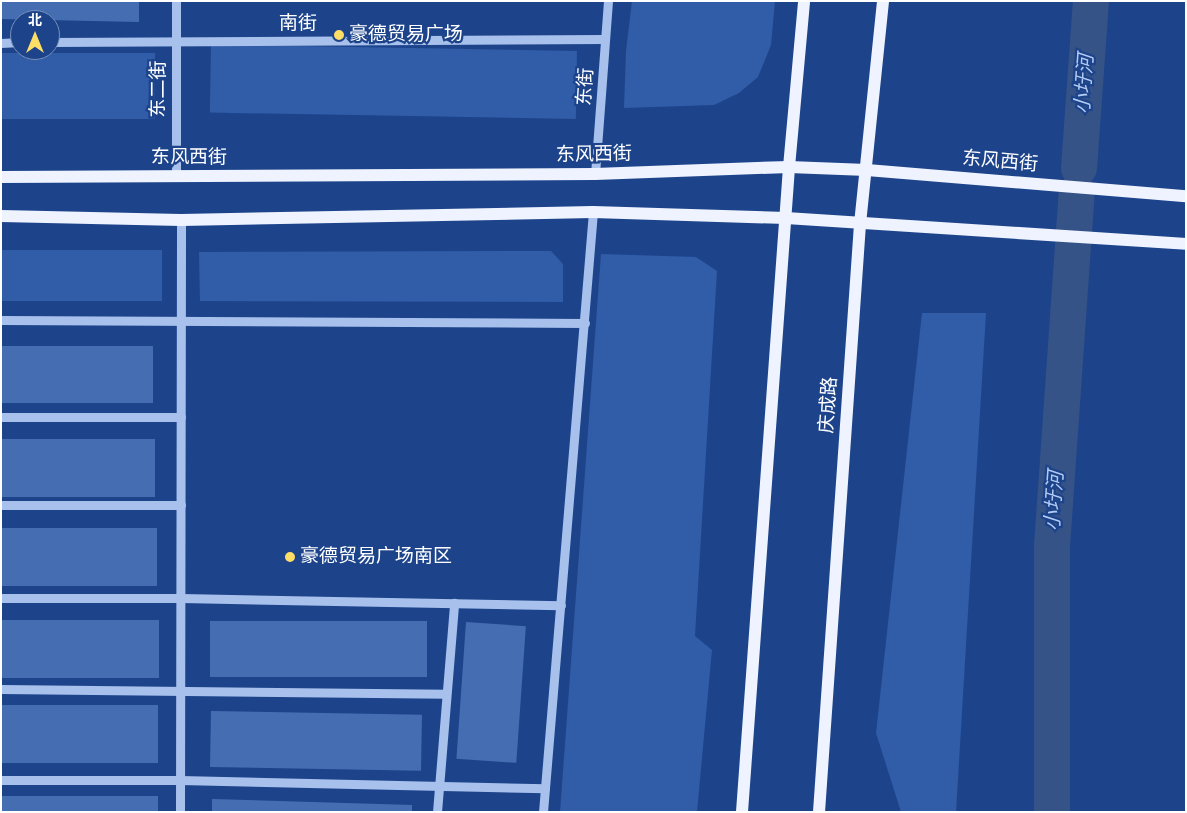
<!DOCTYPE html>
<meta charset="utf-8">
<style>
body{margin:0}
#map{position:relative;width:1187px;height:813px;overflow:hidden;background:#1d448b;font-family:"Alegreya Sans","Noto Sans SC",sans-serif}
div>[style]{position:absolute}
.green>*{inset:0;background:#305ca8;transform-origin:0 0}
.river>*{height:36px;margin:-18px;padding:0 18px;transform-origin:18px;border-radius:18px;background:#365387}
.building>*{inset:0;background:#456eb2;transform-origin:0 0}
.minor>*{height:9px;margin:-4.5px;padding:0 4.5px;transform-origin:4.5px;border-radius:4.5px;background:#a8c1ec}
.major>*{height:12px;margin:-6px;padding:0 6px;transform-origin:6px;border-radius:6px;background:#eef3ff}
.dots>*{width:14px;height:14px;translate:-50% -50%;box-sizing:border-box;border:2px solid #1d448b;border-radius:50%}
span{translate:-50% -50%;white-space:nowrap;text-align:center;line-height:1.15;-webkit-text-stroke:4.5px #1d448b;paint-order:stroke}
.street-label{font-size:19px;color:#fff}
.poi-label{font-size:19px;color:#fff}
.left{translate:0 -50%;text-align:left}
.water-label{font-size:20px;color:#b4ccf3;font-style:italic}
.frame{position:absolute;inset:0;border:2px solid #fff;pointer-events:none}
.north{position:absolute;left:10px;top:10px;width:50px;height:50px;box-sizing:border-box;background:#1d448b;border:1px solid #778fb9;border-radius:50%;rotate:0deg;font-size:14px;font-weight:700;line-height:20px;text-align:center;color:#fff}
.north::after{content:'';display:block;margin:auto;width:18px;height:22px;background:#fcdd66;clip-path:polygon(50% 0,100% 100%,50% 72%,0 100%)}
</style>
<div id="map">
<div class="green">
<div style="clip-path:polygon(632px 1px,775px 1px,771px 45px,758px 77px,739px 93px,714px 105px,624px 108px,626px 51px)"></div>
<div style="left:577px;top:51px;width:68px;height:366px;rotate:91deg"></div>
<div style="left:1px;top:53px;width:154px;height:66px"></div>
<div style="left:1px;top:250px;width:161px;height:51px"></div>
<div style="clip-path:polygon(551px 251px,563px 264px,563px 302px,200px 301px,199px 252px)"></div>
<div style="clip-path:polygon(601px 254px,696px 257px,717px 271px,695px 636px,712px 650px,697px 812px,560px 812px)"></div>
<div style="clip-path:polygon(922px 313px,986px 313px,956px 812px,901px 812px,876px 733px)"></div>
</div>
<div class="river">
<div style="left:1079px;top:168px;width:167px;rotate:-85.9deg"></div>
<div style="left:1052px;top:812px;width:266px;rotate:-90deg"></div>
<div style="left:1052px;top:546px;width:355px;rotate:-86deg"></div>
</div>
<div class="building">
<div style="clip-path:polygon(1px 1px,139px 1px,139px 22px,1px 19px)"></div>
<div style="left:1px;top:346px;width:152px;height:57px"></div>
<div style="left:1px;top:439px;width:154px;height:58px"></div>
<div style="left:1px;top:528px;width:156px;height:58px"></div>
<div style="left:159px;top:620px;width:58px;height:158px;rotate:90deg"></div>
<div style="left:210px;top:621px;width:217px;height:56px"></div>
<div style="left:466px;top:622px;width:60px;height:137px;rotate:4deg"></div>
<div style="left:158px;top:705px;width:58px;height:157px;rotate:90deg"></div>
<div style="left:211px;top:711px;width:211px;height:56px;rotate:1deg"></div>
<div style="left:158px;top:796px;width:16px;height:157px;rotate:90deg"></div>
<div style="clip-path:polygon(212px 799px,412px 805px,412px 812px,212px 812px)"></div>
</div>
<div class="minor">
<div style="left:50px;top:42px;width:555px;rotate:-0.31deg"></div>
<div style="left:1px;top:43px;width:19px;rotate:-3deg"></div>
<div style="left:595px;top:174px;width:173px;rotate:-85.7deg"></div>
<div style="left:176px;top:177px;width:176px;rotate:-90deg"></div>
<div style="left:1px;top:320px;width:584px;rotate:0.29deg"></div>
<div style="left:1px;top:417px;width:180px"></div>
<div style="left:1px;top:505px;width:180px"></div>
<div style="left:1px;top:598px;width:180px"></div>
<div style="left:181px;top:598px;width:380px;rotate:1.1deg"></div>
<div style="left:1px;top:689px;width:445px;rotate:0.6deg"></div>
<div style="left:1px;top:780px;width:179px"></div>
<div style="left:180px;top:780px;width:365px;rotate:1.3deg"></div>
<div style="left:180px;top:812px;width:592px;rotate:-89.9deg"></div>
<div style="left:437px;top:812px;width:210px;rotate:-85.3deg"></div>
<div style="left:543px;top:812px;width:602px;rotate:-85.24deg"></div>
</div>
<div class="major">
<div style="left:1px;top:177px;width:594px;rotate:-0.29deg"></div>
<div style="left:595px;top:174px;width:194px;rotate:-2.1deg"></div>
<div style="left:789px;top:167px;width:78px;rotate:2.2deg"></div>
<div style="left:867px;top:170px;width:320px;rotate:4.7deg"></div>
<div style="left:1px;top:216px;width:180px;rotate:1.3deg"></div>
<div style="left:181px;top:220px;width:412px;rotate:-1.1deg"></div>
<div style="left:593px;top:212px;width:193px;rotate:1.8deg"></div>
<div style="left:786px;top:218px;width:401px;rotate:3.7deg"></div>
<div style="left:742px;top:812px;width:647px;rotate:-85.83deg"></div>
<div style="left:789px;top:167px;width:167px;rotate:-84.8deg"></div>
<div style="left:819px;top:812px;width:589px;rotate:-86.01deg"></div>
<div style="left:860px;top:224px;width:224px;rotate:-84.1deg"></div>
</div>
<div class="dots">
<div style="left:339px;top:35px;background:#fcdd66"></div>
<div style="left:290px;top:557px;background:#fcdd66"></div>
</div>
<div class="street-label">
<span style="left:298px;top:24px">南街</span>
<span style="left:586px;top:87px;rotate:-86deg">东街</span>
<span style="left:159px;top:89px;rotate:-90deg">东二街</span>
<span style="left:594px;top:155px;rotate:-1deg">东风西街</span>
<span style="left:189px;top:158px">东风西街</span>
<span style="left:1000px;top:162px;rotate:5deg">东风西街</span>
<span style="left:829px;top:405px;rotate:-86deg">庆成路</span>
</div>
<div class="poi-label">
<span class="left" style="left:349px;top:35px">豪德贸易广场</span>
<span class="left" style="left:300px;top:557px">豪德贸易广场南区</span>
</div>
<div class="water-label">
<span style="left:1085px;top:84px;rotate:-86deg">小圩河</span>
<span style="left:1055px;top:501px;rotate:-86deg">小圩河</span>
</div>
<div class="frame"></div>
<div class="north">北</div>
</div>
